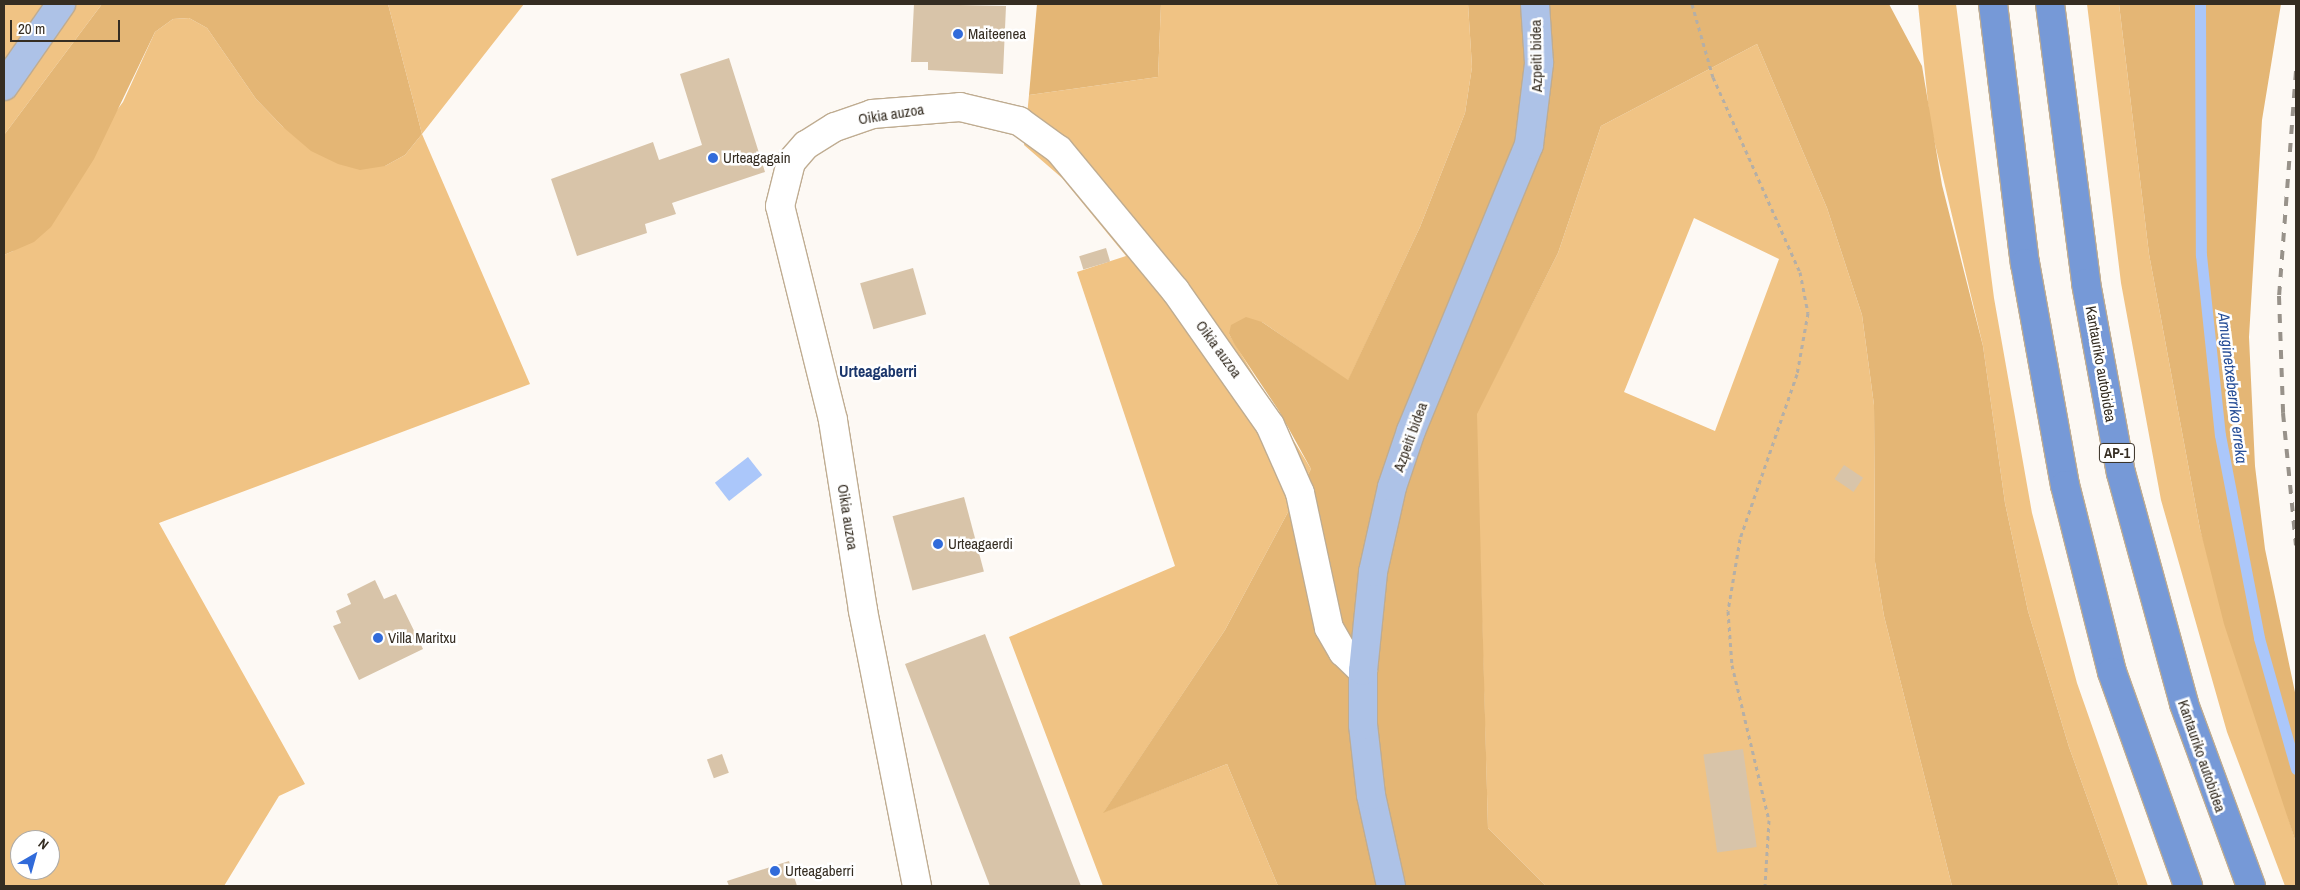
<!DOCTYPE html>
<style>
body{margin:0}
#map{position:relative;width:2300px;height:890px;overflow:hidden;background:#fdf9f4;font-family:"Archivo Narrow",sans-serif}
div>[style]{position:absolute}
.green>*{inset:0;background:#f0c384}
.forest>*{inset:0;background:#e4b675}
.water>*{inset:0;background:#abc7fa;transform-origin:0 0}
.stream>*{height:11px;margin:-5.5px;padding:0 5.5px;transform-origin:5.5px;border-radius:5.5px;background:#abc7fa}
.building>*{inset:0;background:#d8c4a9;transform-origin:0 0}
.path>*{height:3px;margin-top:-1.5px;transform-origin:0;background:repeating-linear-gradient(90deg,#b4afa7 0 4px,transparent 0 8px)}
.roads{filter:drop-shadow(1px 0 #bfac91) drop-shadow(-1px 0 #bfac91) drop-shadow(0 1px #bfac91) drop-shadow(0 -1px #bfac91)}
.minor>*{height:28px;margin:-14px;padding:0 14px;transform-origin:14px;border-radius:14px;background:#fff}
.major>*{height:28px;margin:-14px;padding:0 14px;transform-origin:14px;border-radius:14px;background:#adc2e7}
.highway>*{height:28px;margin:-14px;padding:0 14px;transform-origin:14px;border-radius:14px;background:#7699d7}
.rail>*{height:4px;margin-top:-2px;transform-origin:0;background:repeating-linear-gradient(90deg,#98928a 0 9px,transparent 0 18px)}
.dots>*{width:14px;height:14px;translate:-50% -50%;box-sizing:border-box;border:2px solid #fff;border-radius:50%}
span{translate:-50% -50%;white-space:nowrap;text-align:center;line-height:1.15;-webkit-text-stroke:5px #fff;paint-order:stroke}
.shield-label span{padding:1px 4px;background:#fff;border:1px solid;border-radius:4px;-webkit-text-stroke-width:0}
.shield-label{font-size:14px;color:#352d22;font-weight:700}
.poi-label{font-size:15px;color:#352d22}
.left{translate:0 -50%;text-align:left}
.street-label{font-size:15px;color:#352d22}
.neighbourhood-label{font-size:16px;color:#19356b;font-weight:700}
.water-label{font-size:16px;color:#274e97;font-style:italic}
.frame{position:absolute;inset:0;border:5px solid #352d22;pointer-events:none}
.north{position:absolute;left:10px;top:830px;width:50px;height:50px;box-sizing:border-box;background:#fff;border:1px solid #aeaba7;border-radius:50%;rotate:38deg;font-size:14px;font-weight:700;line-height:20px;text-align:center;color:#352d22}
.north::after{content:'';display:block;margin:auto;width:18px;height:22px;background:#316bda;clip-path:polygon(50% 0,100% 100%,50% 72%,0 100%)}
.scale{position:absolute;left:10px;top:20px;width:110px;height:22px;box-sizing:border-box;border:2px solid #352d22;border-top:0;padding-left:6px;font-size:15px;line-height:18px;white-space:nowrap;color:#352d22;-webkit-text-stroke:4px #fff;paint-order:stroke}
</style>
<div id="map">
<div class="green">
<div style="clip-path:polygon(4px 4px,102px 4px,4px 135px)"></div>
<div style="clip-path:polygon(evenodd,388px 4px,524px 4px,422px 134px,530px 384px,159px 523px,305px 784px,279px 796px,224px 886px,4px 886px,4px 255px,13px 251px,123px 102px,155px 32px,173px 19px,189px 18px,207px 28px,256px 99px,283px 127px,385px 166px,405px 155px,422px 134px,388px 4px,20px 840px,50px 840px,50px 870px,20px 870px,20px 840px)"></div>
<div style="clip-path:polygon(1161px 4px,1468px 4px,1472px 67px,1465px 113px,1420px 227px,1348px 381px,1262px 322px,1229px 334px,1311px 469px,1225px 630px,1104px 812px,1227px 764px,1278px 886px,1103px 886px,1009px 637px,1175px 566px,1077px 272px,1126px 256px,1062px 178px,1024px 145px,1029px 95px,1158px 77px)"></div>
<div style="clip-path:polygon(1918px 4px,1956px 4px,1994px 298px,2032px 513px,2077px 683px,2148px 886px,2119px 886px,2069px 747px,2028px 611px,2005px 503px,1983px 346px,1930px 123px)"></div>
<div style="clip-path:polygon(2087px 4px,2119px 4px,2149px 254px,2200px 529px,2296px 843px,2296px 886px,2285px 886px,2227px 732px,2161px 500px,2121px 283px)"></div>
<div style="clip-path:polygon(evenodd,1757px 44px,1827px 208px,1862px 315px,1874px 405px,1875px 562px,1884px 616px,1952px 886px,1546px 886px,1488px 828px,1476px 414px,1558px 253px,1601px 126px,1757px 44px,1694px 218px,1779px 259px,1715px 431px,1624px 392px,1694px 218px)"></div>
</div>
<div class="forest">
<div style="clip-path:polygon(102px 4px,388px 4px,422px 134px,405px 155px,385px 166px,360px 170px,338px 164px,311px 151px,283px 127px,256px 99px,207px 28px,189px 18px,173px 19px,155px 32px,94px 159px,51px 227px,34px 242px,4px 255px,4px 135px)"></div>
<div style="clip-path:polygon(1037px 4px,1161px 4px,1158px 77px,1029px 95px)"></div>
<div style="clip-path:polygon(1468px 4px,1889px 4px,1922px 66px,1942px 185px,1983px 346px,2005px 503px,2028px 611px,2069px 747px,2119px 886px,1952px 886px,1884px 616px,1875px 562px,1874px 405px,1862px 315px,1827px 208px,1757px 44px,1601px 126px,1558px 253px,1477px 414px,1488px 828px,1546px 886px,1278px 886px,1227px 764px,1103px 813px,1225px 630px,1311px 469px,1279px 411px,1235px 345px,1229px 334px,1231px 325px,1246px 317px,1262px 322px,1348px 380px,1420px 227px,1465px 113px,1472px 67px)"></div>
<div style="clip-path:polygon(2119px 4px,2281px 4px,2262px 120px,2249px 337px,2255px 466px,2265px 549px,2296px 697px,2296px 843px,2224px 624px,2200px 529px,2149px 254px)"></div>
</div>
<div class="water">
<div style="left:748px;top:457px;width:23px;height:42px;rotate:52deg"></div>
</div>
<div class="stream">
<div style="left:2200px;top:4px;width:251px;rotate:89.8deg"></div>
<div style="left:2201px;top:255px;width:181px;rotate:84deg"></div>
<div style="left:2220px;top:435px;width:207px;rotate:79.1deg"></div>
<div style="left:2259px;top:638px;width:136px;rotate:74.2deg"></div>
</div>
<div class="building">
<div style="clip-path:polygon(914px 4px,1006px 6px,1003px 74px,928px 70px,928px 62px,911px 62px)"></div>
<div style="clip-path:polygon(729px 58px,765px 172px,672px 203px,676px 214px,645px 224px,647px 233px,577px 256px,551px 179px,653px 142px,659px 160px,702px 145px,680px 74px)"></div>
<div style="left:1106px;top:248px;width:14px;height:28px;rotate:73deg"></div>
<div style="left:913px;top:268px;width:48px;height:55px;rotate:74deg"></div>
<div style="left:1844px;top:465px;width:23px;height:17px;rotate:34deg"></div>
<div style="left:964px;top:497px;width:77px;height:74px;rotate:75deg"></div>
<div style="clip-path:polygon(375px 580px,384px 599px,396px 594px,423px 649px,359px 680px,333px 626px,341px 623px,336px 611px,351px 604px,347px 594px)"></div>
<div style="clip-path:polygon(985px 634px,1072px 863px,1081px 886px,990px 886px,905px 664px)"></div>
<div style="left:1743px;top:749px;width:99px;height:40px;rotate:82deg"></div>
<div style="left:722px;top:754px;width:20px;height:16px;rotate:70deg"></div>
<div style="clip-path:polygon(789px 861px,797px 886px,729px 886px,727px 881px)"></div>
</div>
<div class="path">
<div style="left:1692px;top:4px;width:76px;rotate:74deg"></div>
<div style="left:1713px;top:77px;width:214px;rotate:66deg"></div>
<div style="left:1800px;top:272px;width:42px;rotate:79deg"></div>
<div style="left:1808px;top:313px;width:62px;rotate:100.2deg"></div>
<div style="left:1797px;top:374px;width:175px;rotate:109.1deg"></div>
<div style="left:1740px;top:539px;width:73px;rotate:99.5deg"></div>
<div style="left:1728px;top:611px;width:54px;rotate:85.8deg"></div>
<div style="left:1732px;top:665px;width:159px;rotate:76.6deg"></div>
<div style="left:1769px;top:820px;width:66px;rotate:93.5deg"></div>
</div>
<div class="roads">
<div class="minor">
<div style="left:917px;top:886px;width:281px;rotate:-101.1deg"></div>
<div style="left:863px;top:610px;width:192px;rotate:-99deg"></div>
<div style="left:833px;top:420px;width:220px;rotate:-103.9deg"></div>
<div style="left:780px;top:206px;width:45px;rotate:-76deg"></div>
<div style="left:791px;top:162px;width:23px;rotate:-49deg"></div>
<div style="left:806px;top:145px;width:34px;rotate:-32deg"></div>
<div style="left:835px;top:127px;width:39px;rotate:-19deg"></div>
<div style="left:872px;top:114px;width:88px;rotate:-4.5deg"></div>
<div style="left:960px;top:107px;width:61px;rotate:13.3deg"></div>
<div style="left:1019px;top:121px;width:49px;rotate:35.9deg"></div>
<div style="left:1059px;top:150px;width:182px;rotate:50.4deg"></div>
<div style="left:1175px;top:290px;width:165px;rotate:54.9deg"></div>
<div style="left:1270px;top:425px;width:74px;rotate:66.2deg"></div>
<div style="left:1300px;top:493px;width:138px;rotate:77.9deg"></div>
<div style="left:1329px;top:628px;width:28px;rotate:60deg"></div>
<div style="left:1343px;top:652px;width:28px;rotate:44deg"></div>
</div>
<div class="major">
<div style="left:4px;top:86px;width:100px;rotate:-55.2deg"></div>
<div style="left:1391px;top:886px;width:93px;rotate:-102.4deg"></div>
<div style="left:1371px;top:795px;width:70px;rotate:-96.5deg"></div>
<div style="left:1363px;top:725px;width:54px;rotate:-90deg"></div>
<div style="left:1363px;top:671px;width:100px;rotate:-84.2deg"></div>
<div style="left:1373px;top:572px;width:87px;rotate:-77.4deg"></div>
<div style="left:1392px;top:487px;width:59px;rotate:-71.3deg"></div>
<div style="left:1411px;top:431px;width:309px;rotate:-67.6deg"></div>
<div style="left:1529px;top:145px;width:83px;rotate:-83deg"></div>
<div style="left:1539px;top:63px;width:59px;rotate:-93.9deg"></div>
</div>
<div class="highway">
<div style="left:1993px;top:4px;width:261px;rotate:83deg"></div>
<div style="left:2025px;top:263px;width:226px;rotate:79.8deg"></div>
<div style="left:2065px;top:485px;width:193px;rotate:75.9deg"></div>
<div style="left:2112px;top:672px;width:227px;rotate:70.4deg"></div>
<div style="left:2050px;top:4px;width:281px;rotate:82.6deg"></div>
<div style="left:2086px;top:283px;width:193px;rotate:79.6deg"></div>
<div style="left:2121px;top:473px;width:239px;rotate:74.7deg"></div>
<div style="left:2184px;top:704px;width:194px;rotate:69.8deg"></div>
</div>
</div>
<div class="rail">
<div style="left:2296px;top:71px;width:226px;rotate:94.3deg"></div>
<div style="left:2279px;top:296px;width:117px;rotate:88deg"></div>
<div style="left:2283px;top:413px;width:133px;rotate:84.4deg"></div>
</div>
<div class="dots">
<div style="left:958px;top:34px;background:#316bda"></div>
<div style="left:713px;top:158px;background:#316bda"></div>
<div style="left:938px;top:544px;background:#316bda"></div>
<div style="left:378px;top:638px;background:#316bda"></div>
<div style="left:775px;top:871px;background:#316bda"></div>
</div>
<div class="shield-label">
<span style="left:2117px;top:453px">AP-1</span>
</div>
<div class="poi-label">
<span class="left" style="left:968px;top:34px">Maiteenea</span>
<span class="left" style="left:723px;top:158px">Urteagagain</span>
<span class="left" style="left:948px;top:544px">Urteagaerdi</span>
<span class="left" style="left:388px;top:638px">Villa Maritxu</span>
<span class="left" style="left:785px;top:871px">Urteagaberri</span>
</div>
<div class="street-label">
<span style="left:1536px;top:56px;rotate:-91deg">Azpeiti bidea</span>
<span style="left:891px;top:114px;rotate:-9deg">Oikia auzoa</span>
<span style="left:1219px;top:349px;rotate:54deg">Oikia auzoa</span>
<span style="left:2101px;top:364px;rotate:80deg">Kantauriko autobidea</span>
<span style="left:1410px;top:437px;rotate:-70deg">Azpeiti bidea</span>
<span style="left:848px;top:517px;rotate:81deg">Oikia auzoa</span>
<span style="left:2202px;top:756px;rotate:71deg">Kantauriko autobidea</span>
</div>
<div class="neighbourhood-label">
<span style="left:878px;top:371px">Urteagaberri</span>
</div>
<div class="water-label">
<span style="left:2233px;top:388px;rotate:83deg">Amuginetxeberriko erreka</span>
</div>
<div class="frame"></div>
<div class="north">N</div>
<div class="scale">20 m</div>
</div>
